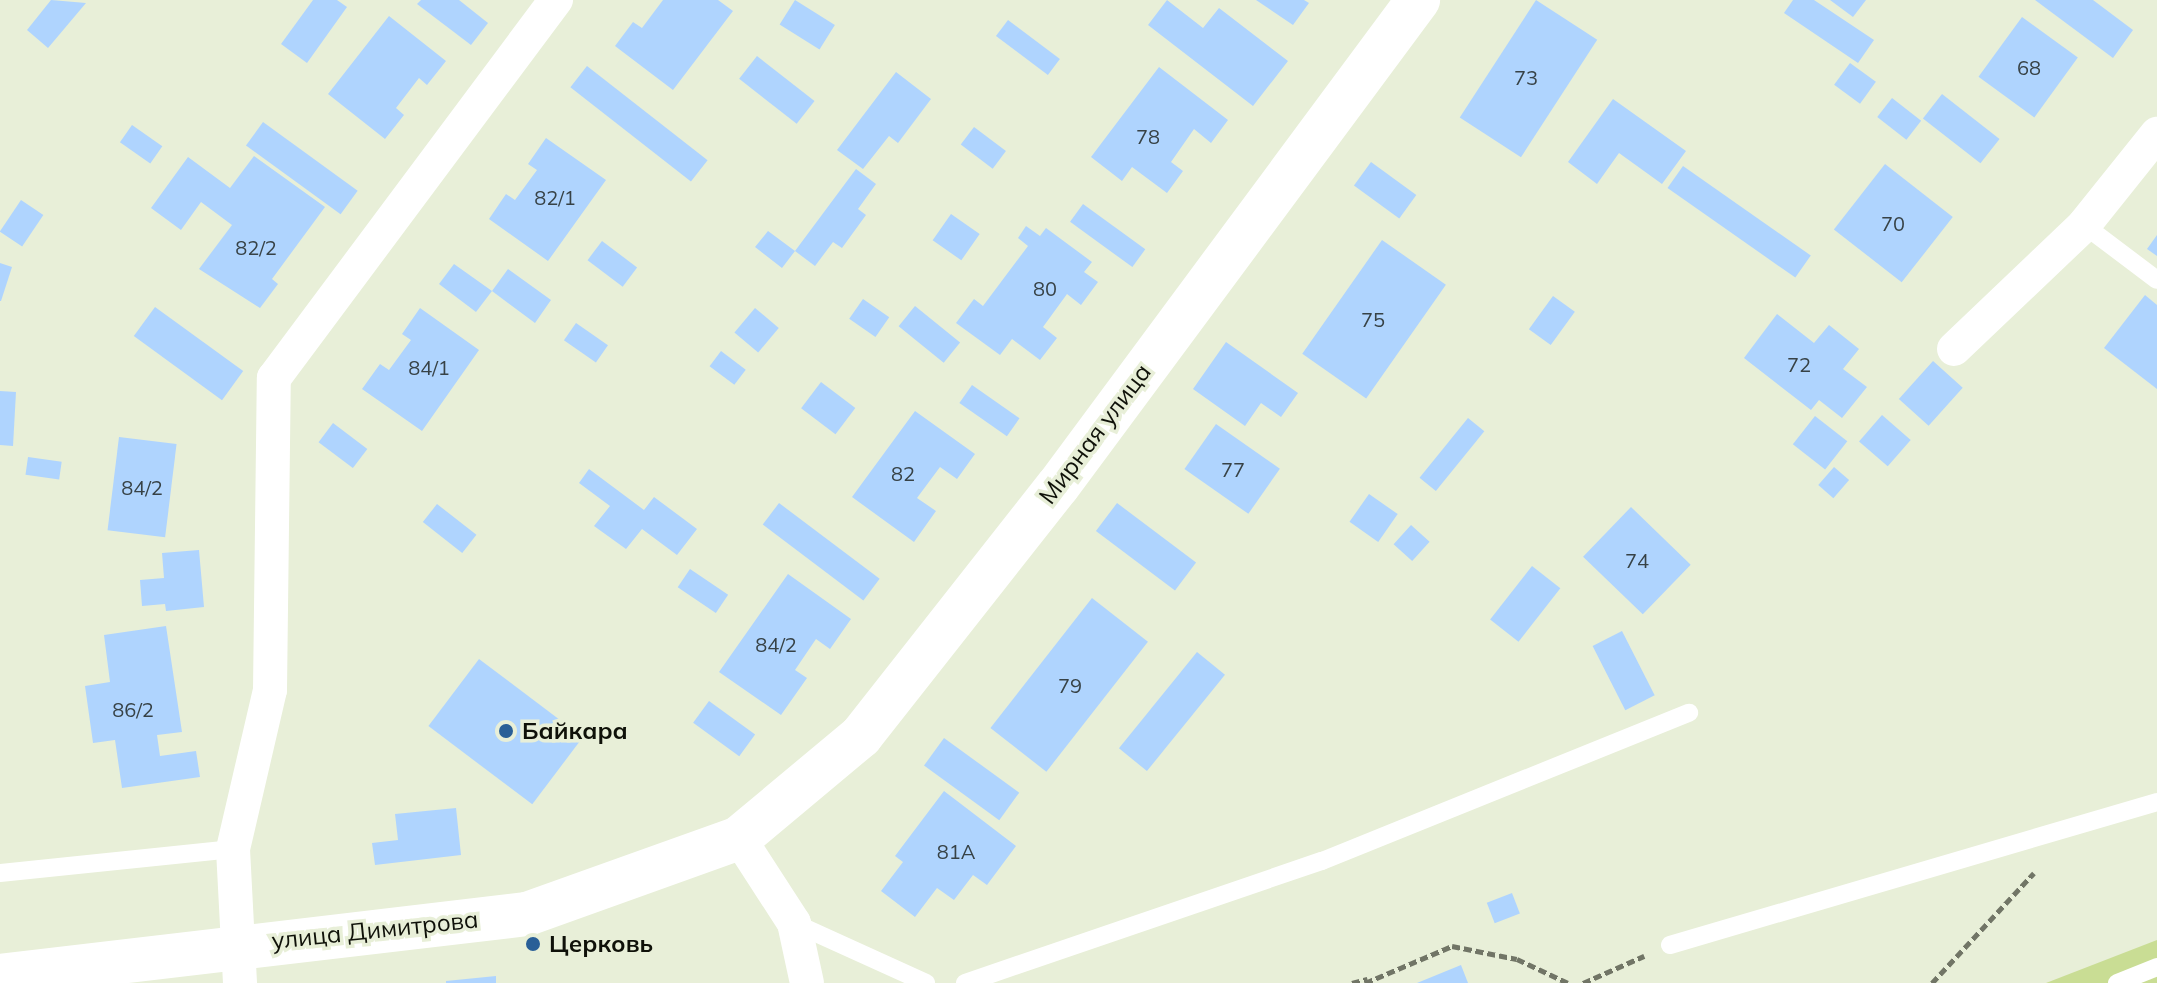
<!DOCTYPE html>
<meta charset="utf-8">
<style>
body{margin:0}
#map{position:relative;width:2157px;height:983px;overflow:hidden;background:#e8efd8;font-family:Mulish,sans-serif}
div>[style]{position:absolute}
.green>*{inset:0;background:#c9dd94}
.building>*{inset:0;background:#afd4fe;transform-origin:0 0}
.path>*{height:5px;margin-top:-2.5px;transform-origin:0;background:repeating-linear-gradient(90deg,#717566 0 8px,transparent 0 12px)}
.service>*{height:18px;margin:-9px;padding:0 9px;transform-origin:9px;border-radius:9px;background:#fff}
.minor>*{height:34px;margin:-17px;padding:0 17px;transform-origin:17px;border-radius:17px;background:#fff}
.secondary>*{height:44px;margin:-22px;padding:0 22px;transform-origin:22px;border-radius:22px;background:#fff}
.dots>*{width:22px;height:22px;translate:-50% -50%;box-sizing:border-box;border:4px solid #e8efd8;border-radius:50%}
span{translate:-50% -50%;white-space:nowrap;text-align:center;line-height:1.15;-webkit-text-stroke:7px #e8efd8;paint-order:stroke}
.number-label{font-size:20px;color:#374246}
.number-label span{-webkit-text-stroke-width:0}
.street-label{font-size:24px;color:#0f1109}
.poi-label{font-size:24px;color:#0f1109;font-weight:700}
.left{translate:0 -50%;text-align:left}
</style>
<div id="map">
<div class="green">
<div style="clip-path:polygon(2157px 940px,2157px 983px,2046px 983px)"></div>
</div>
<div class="building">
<div style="clip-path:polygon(51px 0,86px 3px,48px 48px,27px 30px)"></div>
<div style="clip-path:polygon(313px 0,337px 0,347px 7px,307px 63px,281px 44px)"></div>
<div style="clip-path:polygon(421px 0,459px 0,488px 23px,471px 45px,417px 4px)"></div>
<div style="clip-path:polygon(663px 0,718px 0,733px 11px,673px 90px,615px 46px,633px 22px,642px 28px)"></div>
<div style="left:795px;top:0;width:47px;height:29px;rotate:32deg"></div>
<div style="clip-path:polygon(1167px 0,1203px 28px,1219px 8px,1288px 61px,1253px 106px,1148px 25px)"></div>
<div style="clip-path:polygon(1256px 0,1304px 0,1309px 3px,1293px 25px)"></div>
<div style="left:1536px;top:0;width:73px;height:140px;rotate:33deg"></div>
<div style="clip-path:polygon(1793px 0,1814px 0,1874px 40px,1858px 63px,1784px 13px)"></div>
<div style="clip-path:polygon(1830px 0,1866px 0,1853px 17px)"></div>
<div style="clip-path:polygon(2035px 0,2093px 0,2133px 30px,2113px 58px)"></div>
<div style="clip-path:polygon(389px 16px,446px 61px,427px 85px,419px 78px,396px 108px,404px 115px,385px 139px,328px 94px)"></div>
<div style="left:2022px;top:17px;width:69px;height:74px;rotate:36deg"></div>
<div style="left:1008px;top:20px;width:65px;height:20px;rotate:37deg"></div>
<div style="left:757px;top:56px;width:73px;height:29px;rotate:38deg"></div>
<div style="left:1850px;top:63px;width:32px;height:27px;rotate:36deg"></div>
<div style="left:587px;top:66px;width:153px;height:27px;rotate:38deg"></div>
<div style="clip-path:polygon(1159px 67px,1228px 120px,1211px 143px,1194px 129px,1171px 162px,1183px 171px,1167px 193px,1132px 167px,1122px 181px,1091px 157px)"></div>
<div style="clip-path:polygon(896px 72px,931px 99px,898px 143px,889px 136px,863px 169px,837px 150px)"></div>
<div style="left:1942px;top:94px;width:73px;height:31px;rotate:38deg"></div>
<div style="left:1892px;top:98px;width:37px;height:24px;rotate:38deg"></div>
<div style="clip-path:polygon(1613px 99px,1686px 151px,1662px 184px,1619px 153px,1597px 184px,1568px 162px)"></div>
<div style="left:263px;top:122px;width:117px;height:29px;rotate:36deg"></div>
<div style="left:132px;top:125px;width:37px;height:21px;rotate:35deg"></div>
<div style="left:974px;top:127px;width:40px;height:22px;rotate:37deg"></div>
<div style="clip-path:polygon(546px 138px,606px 180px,548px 261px,489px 219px,506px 194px,515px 200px,537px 170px,528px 164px)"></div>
<div style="clip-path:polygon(254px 156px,325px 207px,272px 279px,278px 284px,260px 308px,199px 269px,232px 225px,201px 202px,181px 230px,151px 208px,188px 157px,230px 188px)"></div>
<div style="left:1371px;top:162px;width:56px;height:29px;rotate:36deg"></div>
<div style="left:1885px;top:164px;width:86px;height:83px;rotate:38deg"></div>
<div style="left:1683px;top:166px;width:156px;height:27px;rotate:35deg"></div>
<div style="clip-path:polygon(856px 169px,876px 184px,858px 209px,866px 215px,842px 248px,833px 242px,815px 266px,795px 251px,782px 268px,755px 247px,768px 231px,795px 251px)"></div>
<div style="left:21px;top:200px;width:27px;height:38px;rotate:34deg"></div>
<div style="left:1083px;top:204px;width:77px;height:22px;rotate:36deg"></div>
<div style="left:951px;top:214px;width:35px;height:32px;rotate:35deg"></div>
<div style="clip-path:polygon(1026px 226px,1040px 236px,1046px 228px,1092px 262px,1084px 272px,1098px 282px,1081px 305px,1067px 294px,1043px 327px,1057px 338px,1040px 360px,1012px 339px,1000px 355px,956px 323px,974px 299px,983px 306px,1028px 246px,1018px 238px)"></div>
<div style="clip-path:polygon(2157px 235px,2157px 256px,2147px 249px)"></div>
<div style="left:1382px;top:240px;width:78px;height:139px;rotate:35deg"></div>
<div style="left:602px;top:241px;width:44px;height:24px;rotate:37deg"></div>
<div style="clip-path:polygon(0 263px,12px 267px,1px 301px,0 301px)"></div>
<div style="clip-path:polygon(454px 264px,492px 291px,508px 269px,551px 300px,535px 323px,492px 291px,476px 312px,439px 284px)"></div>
<div style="clip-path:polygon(2145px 295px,2157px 305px,2157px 389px,2104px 348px)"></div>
<div style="left:1553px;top:296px;width:27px;height:41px;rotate:36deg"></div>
<div style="left:863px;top:299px;width:32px;height:24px;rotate:35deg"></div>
<div style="left:915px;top:306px;width:58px;height:26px;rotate:39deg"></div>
<div style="left:155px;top:307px;width:109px;height:36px;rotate:36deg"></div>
<div style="clip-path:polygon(420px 308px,479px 350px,422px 431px,362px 389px,380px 364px,389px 370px,411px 340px,402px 334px)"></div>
<div style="left:755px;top:308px;width:31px;height:32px;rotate:40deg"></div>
<div style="clip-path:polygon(1777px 314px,1814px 343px,1829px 325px,1859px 349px,1843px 369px,1867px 387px,1842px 418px,1819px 400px,1811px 410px,1744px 358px)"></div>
<div style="left:576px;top:323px;width:39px;height:21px;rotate:35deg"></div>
<div style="clip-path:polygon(1226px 342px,1298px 393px,1281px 417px,1261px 403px,1245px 426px,1193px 389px)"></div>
<div style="left:721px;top:351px;width:31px;height:19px;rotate:37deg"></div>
<div style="left:1933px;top:361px;width:40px;height:51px;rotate:42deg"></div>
<div style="left:821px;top:382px;width:43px;height:33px;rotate:37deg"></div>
<div style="left:972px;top:385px;width:58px;height:22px;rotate:35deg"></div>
<div style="clip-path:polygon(0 391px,16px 392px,13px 446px,0 445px)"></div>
<div style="clip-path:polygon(915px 411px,975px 454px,957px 479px,940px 467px,917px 498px,936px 511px,914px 542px,852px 497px)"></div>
<div style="left:1882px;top:415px;width:38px;height:35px;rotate:41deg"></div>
<div style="left:1815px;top:416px;width:41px;height:36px;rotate:38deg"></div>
<div style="left:1468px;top:418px;width:21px;height:77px;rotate:39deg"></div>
<div style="left:333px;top:423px;width:43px;height:24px;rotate:37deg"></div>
<div style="left:1216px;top:424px;width:78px;height:55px;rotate:35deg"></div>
<div style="left:119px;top:437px;width:58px;height:94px;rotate:7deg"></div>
<div style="left:28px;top:457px;width:34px;height:18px;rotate:8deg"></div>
<div style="left:1834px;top:467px;width:20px;height:24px;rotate:41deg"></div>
<div style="clip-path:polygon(589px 469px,644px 510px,654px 497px,697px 529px,677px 555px,642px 529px,626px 549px,594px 526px,610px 506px,579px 483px)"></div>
<div style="left:1369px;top:494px;width:35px;height:34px;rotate:35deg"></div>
<div style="left:779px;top:503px;width:126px;height:27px;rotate:37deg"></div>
<div style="left:1117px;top:503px;width:99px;height:35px;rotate:37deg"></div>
<div style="left:437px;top:504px;width:50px;height:23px;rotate:38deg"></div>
<div style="left:1631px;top:507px;width:83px;height:69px;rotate:44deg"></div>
<div style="left:1411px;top:525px;width:25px;height:26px;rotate:42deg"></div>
<div style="clip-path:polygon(199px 550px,204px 607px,166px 611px,165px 604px,142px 606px,140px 580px,164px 578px,162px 553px)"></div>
<div style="left:1532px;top:566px;width:36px;height:68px;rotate:38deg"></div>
<div style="left:690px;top:569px;width:46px;height:22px;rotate:34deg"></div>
<div style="clip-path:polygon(788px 574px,851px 619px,830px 649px,816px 639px,795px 670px,807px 678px,781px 715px,719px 672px)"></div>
<div style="left:1092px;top:598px;width:71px;height:165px;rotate:38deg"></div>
<div style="clip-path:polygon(166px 626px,182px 732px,157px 735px,160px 756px,196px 751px,200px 777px,122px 788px,115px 740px,93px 743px,85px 686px,110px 682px,104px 635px)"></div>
<div style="left:1622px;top:631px;width:72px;height:33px;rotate:63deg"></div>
<div style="left:1197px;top:652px;width:36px;height:124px;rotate:39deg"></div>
<div style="left:479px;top:659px;width:130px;height:84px;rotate:37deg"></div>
<div style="left:709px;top:701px;width:57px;height:27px;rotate:36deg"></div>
<div style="left:944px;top:738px;width:93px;height:34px;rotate:36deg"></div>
<div style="clip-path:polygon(944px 791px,1016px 846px,987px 885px,973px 875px,954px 900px,937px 888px,915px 917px,881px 891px,903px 862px,895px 856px)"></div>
<div style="clip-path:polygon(456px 808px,461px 855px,375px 865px,372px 843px,398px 840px,395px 814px)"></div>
<div style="left:1512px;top:893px;width:22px;height:27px;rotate:69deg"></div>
<div style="clip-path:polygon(1461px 965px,1468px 983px,1417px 983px)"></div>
<div style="clip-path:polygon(496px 976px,496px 983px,446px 983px,446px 981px)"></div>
</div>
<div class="path">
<div style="left:1352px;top:983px;width:16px;rotate:-15deg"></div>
<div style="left:1365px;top:983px;width:95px;rotate:-23deg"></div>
<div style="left:1452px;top:946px;width:66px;rotate:11.3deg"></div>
<div style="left:1517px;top:959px;width:56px;rotate:25.2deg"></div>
<div style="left:1583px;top:983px;width:67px;rotate:-23.9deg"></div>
<div style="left:1932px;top:983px;width:150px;rotate:-47.2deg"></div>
</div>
<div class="service">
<div style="left:2084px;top:225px;width:91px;rotate:37deg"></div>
<div style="left:0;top:873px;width:234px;rotate:-5.9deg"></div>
<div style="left:794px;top:923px;width:145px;rotate:24.4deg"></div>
<div style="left:1670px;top:945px;width:508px;rotate:-16.36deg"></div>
<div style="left:965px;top:983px;width:377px;rotate:-18.9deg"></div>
<div style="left:1322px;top:861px;width:396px;rotate:-22deg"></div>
<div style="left:2117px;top:983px;width:43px;rotate:-21.8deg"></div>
</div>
<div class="minor">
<div style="left:1954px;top:349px;width:180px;rotate:-43.6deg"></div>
<div style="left:2084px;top:225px;width:117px;rotate:-51.3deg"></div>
<div style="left:739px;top:838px;width:101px;rotate:57.1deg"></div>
<div style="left:794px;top:923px;width:61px;rotate:77.8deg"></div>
<div style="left:240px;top:983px;width:134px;rotate:-93deg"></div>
<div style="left:233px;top:849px;width:163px;rotate:-76.9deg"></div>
<div style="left:270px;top:690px;width:312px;rotate:-89.3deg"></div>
<div style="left:274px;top:378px;width:472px;rotate:-53.3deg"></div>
</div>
<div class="secondary">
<div style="left:0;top:976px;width:531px;rotate:-6.71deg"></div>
<div style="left:527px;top:914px;width:225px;rotate:-19.7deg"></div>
<div style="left:739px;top:838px;width:159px;rotate:-39.9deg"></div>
<div style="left:861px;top:736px;width:318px;rotate:-51.8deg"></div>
<div style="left:1058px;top:486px;width:605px;rotate:-53.47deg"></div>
</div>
<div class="dots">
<div style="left:506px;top:731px;background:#295f97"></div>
<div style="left:533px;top:944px;background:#295f97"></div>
</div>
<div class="number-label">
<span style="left:2029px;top:67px">68</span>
<span style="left:1526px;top:77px">73</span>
<span style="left:1148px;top:136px">78</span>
<span style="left:555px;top:197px">82/1</span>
<span style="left:1893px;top:223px">70</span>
<span style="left:256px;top:247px">82/2</span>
<span style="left:1045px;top:288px">80</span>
<span style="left:1373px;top:319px">75</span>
<span style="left:1799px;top:364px">72</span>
<span style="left:429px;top:367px">84/1</span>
<span style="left:1233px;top:469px">77</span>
<span style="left:903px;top:473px">82</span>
<span style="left:142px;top:487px">84/2</span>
<span style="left:1637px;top:560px">74</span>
<span style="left:776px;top:644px">84/2</span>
<span style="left:1070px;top:685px">79</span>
<span style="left:133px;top:709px">86/2</span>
<span style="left:956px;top:851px">81А</span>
</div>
<div class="street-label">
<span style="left:1095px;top:434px;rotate:-53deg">Мирная улица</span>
<span style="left:375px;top:930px;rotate:-6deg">улица Димитрова</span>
</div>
<div class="poi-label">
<span class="left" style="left:522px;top:731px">Байкара</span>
<span class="left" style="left:549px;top:944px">Церковь</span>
</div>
</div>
